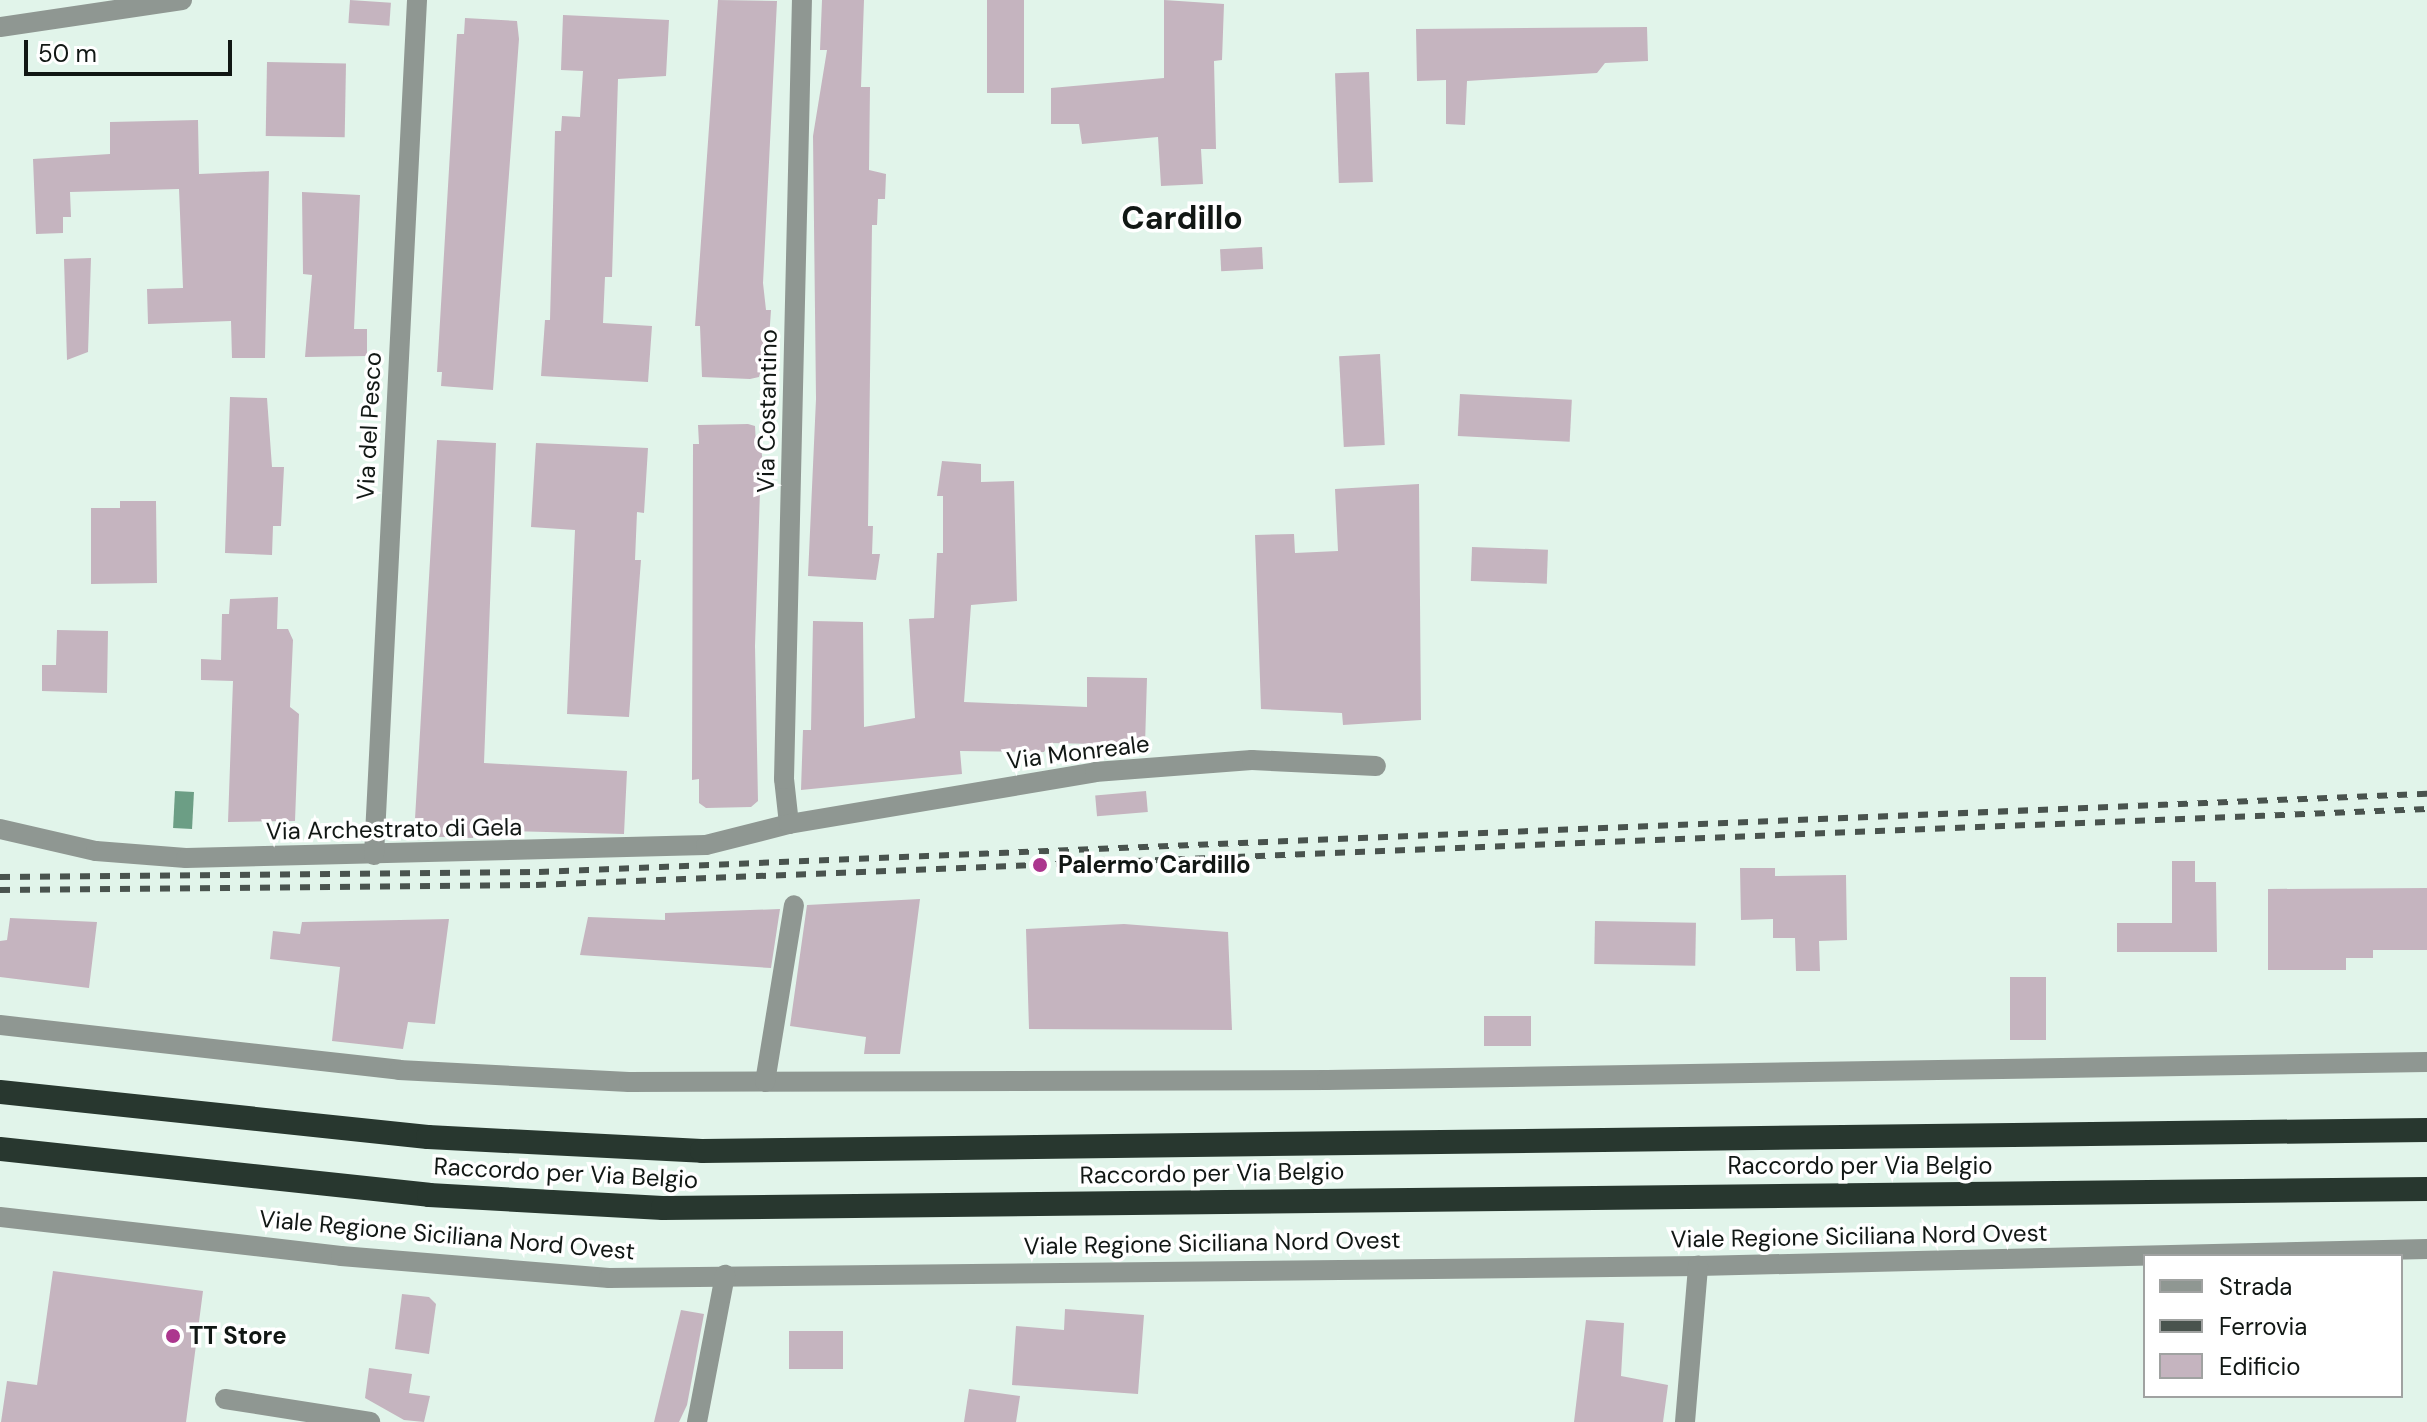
<!DOCTYPE html>
<style>
body{margin:0}
#map{position:relative;width:2427px;height:1422px;overflow:hidden;background:#e1f4ea;font-family:"DM Sans",sans-serif}
div>[style]{position:absolute}
.water>*{inset:0;background:#6c9e85;transform-origin:0 0}
.building>*{inset:0;background:#c5b4bf;transform-origin:0 0}
.minor>*{height:20px;margin:-10px;padding:0 10px;transform-origin:10px;border-radius:10px;background:#8f9792}
.highway>*{height:24px;margin:-12px;padding:0 12px;transform-origin:12px;border-radius:12px;background:#28372f}
.rail>*{height:6px;margin-top:-3px;transform-origin:0;background:repeating-linear-gradient(90deg,#49534e 0 10px,transparent 0 20px)}
.dots>*{width:22px;height:22px;translate:-50% -50%;box-sizing:border-box;border:4px solid #fff;border-radius:50%}
span{translate:-50% -50%;white-space:nowrap;text-align:center;line-height:1.15;-webkit-text-stroke:7px #fff;paint-order:stroke}
.street-label{font-size:24px;color:#111714}
.poi-label{font-size:24px;color:#111714;font-weight:700}
.left{translate:0 -50%;text-align:left}
.district-label{font-size:32px;color:#111714;font-weight:700}
.legend{position:absolute;left:2143px;top:1254px;width:260px;height:144px;box-sizing:border-box;background:#fff;border:2px solid #a0a2a1;margin:0;padding:10px 14px;list-style:none;font-size:24px;color:#111714}
.legend li{display:flex;align-items:center;gap:16px;height:40px}
.legend b{width:40px;border:2px solid #a0a2a1}
.scale{position:absolute;left:24px;top:40px;width:208px;height:36px;box-sizing:border-box;border:4px solid #111714;border-top:0;padding-left:10px;font-size:24px;line-height:28px;white-space:nowrap;color:#111714;-webkit-text-stroke:6px #fff;paint-order:stroke}
</style>
<div id="map">
<div class="water">
<div style="left:175px;top:791px;width:19px;height:37px;rotate:3deg"></div>
</div>
<div class="building">
<div style="left:350px;top:0;width:41px;height:23px;rotate:4deg"></div>
<div style="clip-path:polygon(718px 0,777px 1px,763px 283px,766px 310px,771px 310px,769px 339px,759px 377px,750px 379px,702px 377px,700px 326px,695px 326px)"></div>
<div style="clip-path:polygon(822px 0,864px 0,861px 87px,870px 87px,869px 170px,886px 174px,885px 199px,878px 199px,877px 225px,872px 225px,868px 526px,873px 526px,872px 554px,880px 554px,876px 580px,808px 576px,816px 399px,813px 136px,827px 50px,820px 50px)"></div>
<div style="left:987px;top:0;width:37px;height:93px"></div>
<div style="clip-path:polygon(1164px 0,1224px 4px,1222px 60px,1214px 61px,1216px 149px,1201px 149px,1203px 184px,1161px 186px,1158px 137px,1082px 144px,1079px 124px,1051px 124px,1051px 88px,1164px 78px)"></div>
<div style="clip-path:polygon(563px 15px,669px 20px,666px 76px,618px 79px,612px 277px,605px 277px,603px 323px,652px 326px,648px 382px,541px 376px,545px 320px,550px 320px,555px 131px,561px 131px,562px 116px,580px 117px,583px 71px,561px 70px)"></div>
<div style="clip-path:polygon(465px 18px,517px 21px,519px 39px,493px 390px,441px 386px,442px 372px,437px 372px,457px 34px,464px 34px)"></div>
<div style="clip-path:polygon(1647px 27px,1648px 61px,1605px 63px,1597px 73px,1467px 81px,1465px 125px,1446px 124px,1446px 80px,1417px 81px,1416px 29px)"></div>
<div style="left:267px;top:62px;width:79px;height:74px;rotate:1deg"></div>
<div style="left:1369px;top:72px;width:110px;height:34px;rotate:88deg"></div>
<div style="clip-path:polygon(198px 120px,199px 174px,269px 171px,265px 358px,232px 358px,231px 321px,148px 324px,147px 289px,183px 288px,179px 189px,70px 192px,71px 217px,63px 217px,63px 233px,36px 234px,33px 159px,110px 154px,110px 122px)"></div>
<div style="clip-path:polygon(302px 192px,360px 195px,354px 329px,367px 329px,367px 356px,305px 357px,312px 275px,303px 274px)"></div>
<div style="left:1262px;top:247px;width:22px;height:42px;rotate:87deg"></div>
<div style="clip-path:polygon(91px 258px,88px 352px,67px 360px,64px 259px)"></div>
<div style="left:1380px;top:354px;width:91px;height:41px;rotate:87deg"></div>
<div style="left:1460px;top:394px;width:112px;height:42px;rotate:3deg"></div>
<div style="clip-path:polygon(230px 397px,267px 398px,272px 467px,284px 467px,281px 526px,273px 526px,272px 555px,225px 553px)"></div>
<div style="clip-path:polygon(748px 424px,755px 426px,756px 444px,761px 444px,765px 491px,760px 491px,755px 646px,758px 801px,751px 807px,706px 808px,699px 803px,699px 779px,692px 780px,693px 444px,699px 444px,698px 425px)"></div>
<div style="clip-path:polygon(437px 440px,496px 443px,484px 763px,627px 771px,624px 834px,474px 830px,473px 838px,414px 836px)"></div>
<div style="clip-path:polygon(536px 443px,648px 448px,644px 513px,637px 512px,635px 560px,641px 560px,629px 717px,567px 714px,575px 530px,531px 527px)"></div>
<div style="clip-path:polygon(942px 461px,981px 464px,981px 482px,1014px 481px,1017px 601px,971px 605px,964px 702px,1087px 707px,1087px 677px,1147px 678px,1145px 745px,1049px 743px,1044px 752px,960px 751px,962px 774px,801px 790px,803px 730px,811px 730px,813px 621px,863px 622px,864px 727px,915px 718px,909px 619px,934px 618px,937px 553px,943px 553px,943px 496px,937px 496px)"></div>
<div style="clip-path:polygon(1419px 484px,1421px 720px,1343px 725px,1342px 713px,1261px 709px,1255px 535px,1294px 534px,1295px 553px,1338px 551px,1335px 489px)"></div>
<div style="clip-path:polygon(120px 501px,156px 501px,157px 583px,91px 584px,91px 508px,120px 508px)"></div>
<div style="left:1472px;top:547px;width:76px;height:34px;rotate:2deg"></div>
<div style="clip-path:polygon(278px 597px,277px 629px,288px 629px,293px 640px,290px 707px,299px 714px,295px 821px,228px 822px,233px 681px,201px 680px,201px 659px,221px 660px,222px 614px,229px 614px,230px 599px)"></div>
<div style="clip-path:polygon(57px 630px,108px 631px,107px 693px,42px 691px,42px 665px,56px 665px)"></div>
<div style="left:1146px;top:791px;width:21px;height:51px;rotate:85deg"></div>
<div style="clip-path:polygon(2172px 861px,2195px 861px,2195px 882px,2216px 882px,2217px 952px,2117px 952px,2117px 923px,2172px 923px)"></div>
<div style="clip-path:polygon(1740px 868px,1775px 868px,1775px 876px,1846px 875px,1847px 940px,1819px 941px,1820px 971px,1796px 971px,1795px 938px,1773px 938px,1773px 919px,1741px 920px)"></div>
<div style="clip-path:polygon(2427px 888px,2427px 950px,2373px 950px,2373px 958px,2346px 958px,2346px 970px,2268px 970px,2268px 889px)"></div>
<div style="clip-path:polygon(920px 899px,900px 1054px,864px 1054px,866px 1037px,790px 1026px,807px 905px)"></div>
<div style="clip-path:polygon(780px 909px,771px 968px,580px 955px,588px 917px,665px 920px,665px 913px)"></div>
<div style="clip-path:polygon(10px 918px,97px 922px,89px 988px,0 977px,0 941px,7px 940px)"></div>
<div style="clip-path:polygon(449px 919px,435px 1024px,408px 1022px,403px 1049px,332px 1041px,340px 967px,270px 959px,273px 931px,300px 934px,302px 922px)"></div>
<div style="left:1595px;top:921px;width:101px;height:43px;rotate:1deg"></div>
<div style="clip-path:polygon(1124px 924px,1228px 932px,1232px 1030px,1029px 1029px,1026px 929px)"></div>
<div style="left:2046px;top:977px;width:63px;height:36px;rotate:90deg"></div>
<div style="left:1531px;top:1016px;width:30px;height:47px;rotate:90deg"></div>
<div style="clip-path:polygon(53px 1271px,203px 1291px,186px 1422px,1px 1422px,7px 1381px,37px 1385px)"></div>
<div style="clip-path:polygon(402px 1294px,429px 1297px,436px 1304px,429px 1354px,395px 1349px)"></div>
<div style="clip-path:polygon(1065px 1309px,1144px 1315px,1138px 1394px,1012px 1385px,1016px 1326px,1064px 1330px)"></div>
<div style="clip-path:polygon(681px 1310px,704px 1314px,687px 1405px,679px 1422px,654px 1422px)"></div>
<div style="clip-path:polygon(1586px 1320px,1624px 1323px,1621px 1376px,1668px 1385px,1663px 1422px,1574px 1422px)"></div>
<div style="left:789px;top:1331px;width:54px;height:38px"></div>
<div style="clip-path:polygon(369px 1368px,412px 1374px,409px 1393px,430px 1396px,424px 1422px,404px 1420px,365px 1398px)"></div>
<div style="clip-path:polygon(969px 1389px,1020px 1396px,1016px 1422px,964px 1422px)"></div>
</div>
<div class="minor">
<div style="left:0;top:27px;width:184px;rotate:-8.4deg"></div>
<div style="left:789px;top:824px;width:45px;rotate:-96.3deg"></div>
<div style="left:784px;top:779px;width:779px;rotate:-88.68deg"></div>
<div style="left:0;top:829px;width:98px;rotate:12.9deg"></div>
<div style="left:96px;top:851px;width:90px;rotate:4.4deg"></div>
<div style="left:186px;top:858px;width:520px;rotate:-1.43deg"></div>
<div style="left:706px;top:845px;width:86px;rotate:-14.2deg"></div>
<div style="left:789px;top:824px;width:310px;rotate:-9.6deg"></div>
<div style="left:1095px;top:772px;width:157px;rotate:-4.4deg"></div>
<div style="left:1252px;top:760px;width:124px;rotate:2.8deg"></div>
<div style="left:374px;top:855px;width:856px;rotate:-87.12deg"></div>
<div style="left:0;top:1025px;width:402px;rotate:6.4deg"></div>
<div style="left:399px;top:1070px;width:230px;rotate:3deg"></div>
<div style="left:629px;top:1082px;width:698px;rotate:-0.16deg"></div>
<div style="left:1327px;top:1080px;width:1100px;rotate:-0.94deg"></div>
<div style="left:765px;top:1082px;width:179px;rotate:-80.7deg"></div>
<div style="left:0;top:1217px;width:343px;rotate:6.5deg"></div>
<div style="left:341px;top:1256px;width:269px;rotate:4.7deg"></div>
<div style="left:609px;top:1278px;width:1089px;rotate:-0.63deg"></div>
<div style="left:1698px;top:1266px;width:729px;rotate:-1.34deg"></div>
<div style="left:225px;top:1399px;width:147px;rotate:9deg"></div>
<div style="left:697px;top:1422px;width:150px;rotate:-79.2deg"></div>
<div style="left:1685px;top:1422px;width:157px;rotate:-85.2deg"></div>
</div>
<div class="highway">
<div style="left:0;top:1092px;width:430px;rotate:6deg"></div>
<div style="left:428px;top:1137px;width:274px;rotate:2.9deg"></div>
<div style="left:702px;top:1151px;width:1725px;rotate:-0.7deg"></div>
<div style="left:0;top:1149px;width:431px;rotate:6.1deg"></div>
<div style="left:429px;top:1195px;width:234px;rotate:3.2deg"></div>
<div style="left:663px;top:1208px;width:1764px;rotate:-0.62deg"></div>
</div>
<div class="rail">
<div style="left:0;top:877px;width:539px;rotate:-0.53deg"></div>
<div style="left:539px;top:872px;width:1890px;rotate:-2.37deg"></div>
<div style="left:0;top:890px;width:536px;rotate:-0.53deg"></div>
<div style="left:536px;top:885px;width:1893px;rotate:-2.3deg"></div>
</div>
<div class="dots">
<div style="left:1040px;top:865px;background:#ac368e"></div>
<div style="left:173px;top:1336px;background:#ac368e"></div>
</div>
<div class="street-label">
<span style="left:767px;top:411px;rotate:-89deg">Via Costantino</span>
<span style="left:369px;top:426px;rotate:-87deg">Via del Pesco</span>
<span style="left:1078px;top:752px;rotate:-7deg">Via Monreale</span>
<span style="left:394px;top:829px;rotate:-1deg">Via Archestrato di Gela</span>
<span style="left:1860px;top:1166px">Raccordo per Via Belgio</span>
<span style="left:566px;top:1173px;rotate:3deg">Raccordo per Via Belgio</span>
<span style="left:1212px;top:1173px;rotate:-1deg">Raccordo per Via Belgio</span>
<span style="left:447px;top:1235px;rotate:5deg">Viale Regione Siciliana Nord Ovest</span>
<span style="left:1859px;top:1236px;rotate:-1deg">Viale Regione Siciliana Nord Ovest</span>
<span style="left:1212px;top:1243px;rotate:-1deg">Viale Regione Siciliana Nord Ovest</span>
</div>
<div class="poi-label">
<span class="left" style="left:1058px;top:865px">Palermo Cardillo</span>
<span class="left" style="left:189px;top:1336px">TT Store</span>
</div>
<div class="district-label">
<span style="left:1182px;top:218px">Cardillo</span>
</div>
<ul class="legend">
<li><b style="height:10px;background:#8f9792"></b>Strada</li>
<li><b style="height:10px;background:#49534e"></b>Ferrovia</li>
<li><b style="height:22px;background:#c5b4bf"></b>Edificio</li>
</ul>
<div class="scale">50 m</div>
</div>
